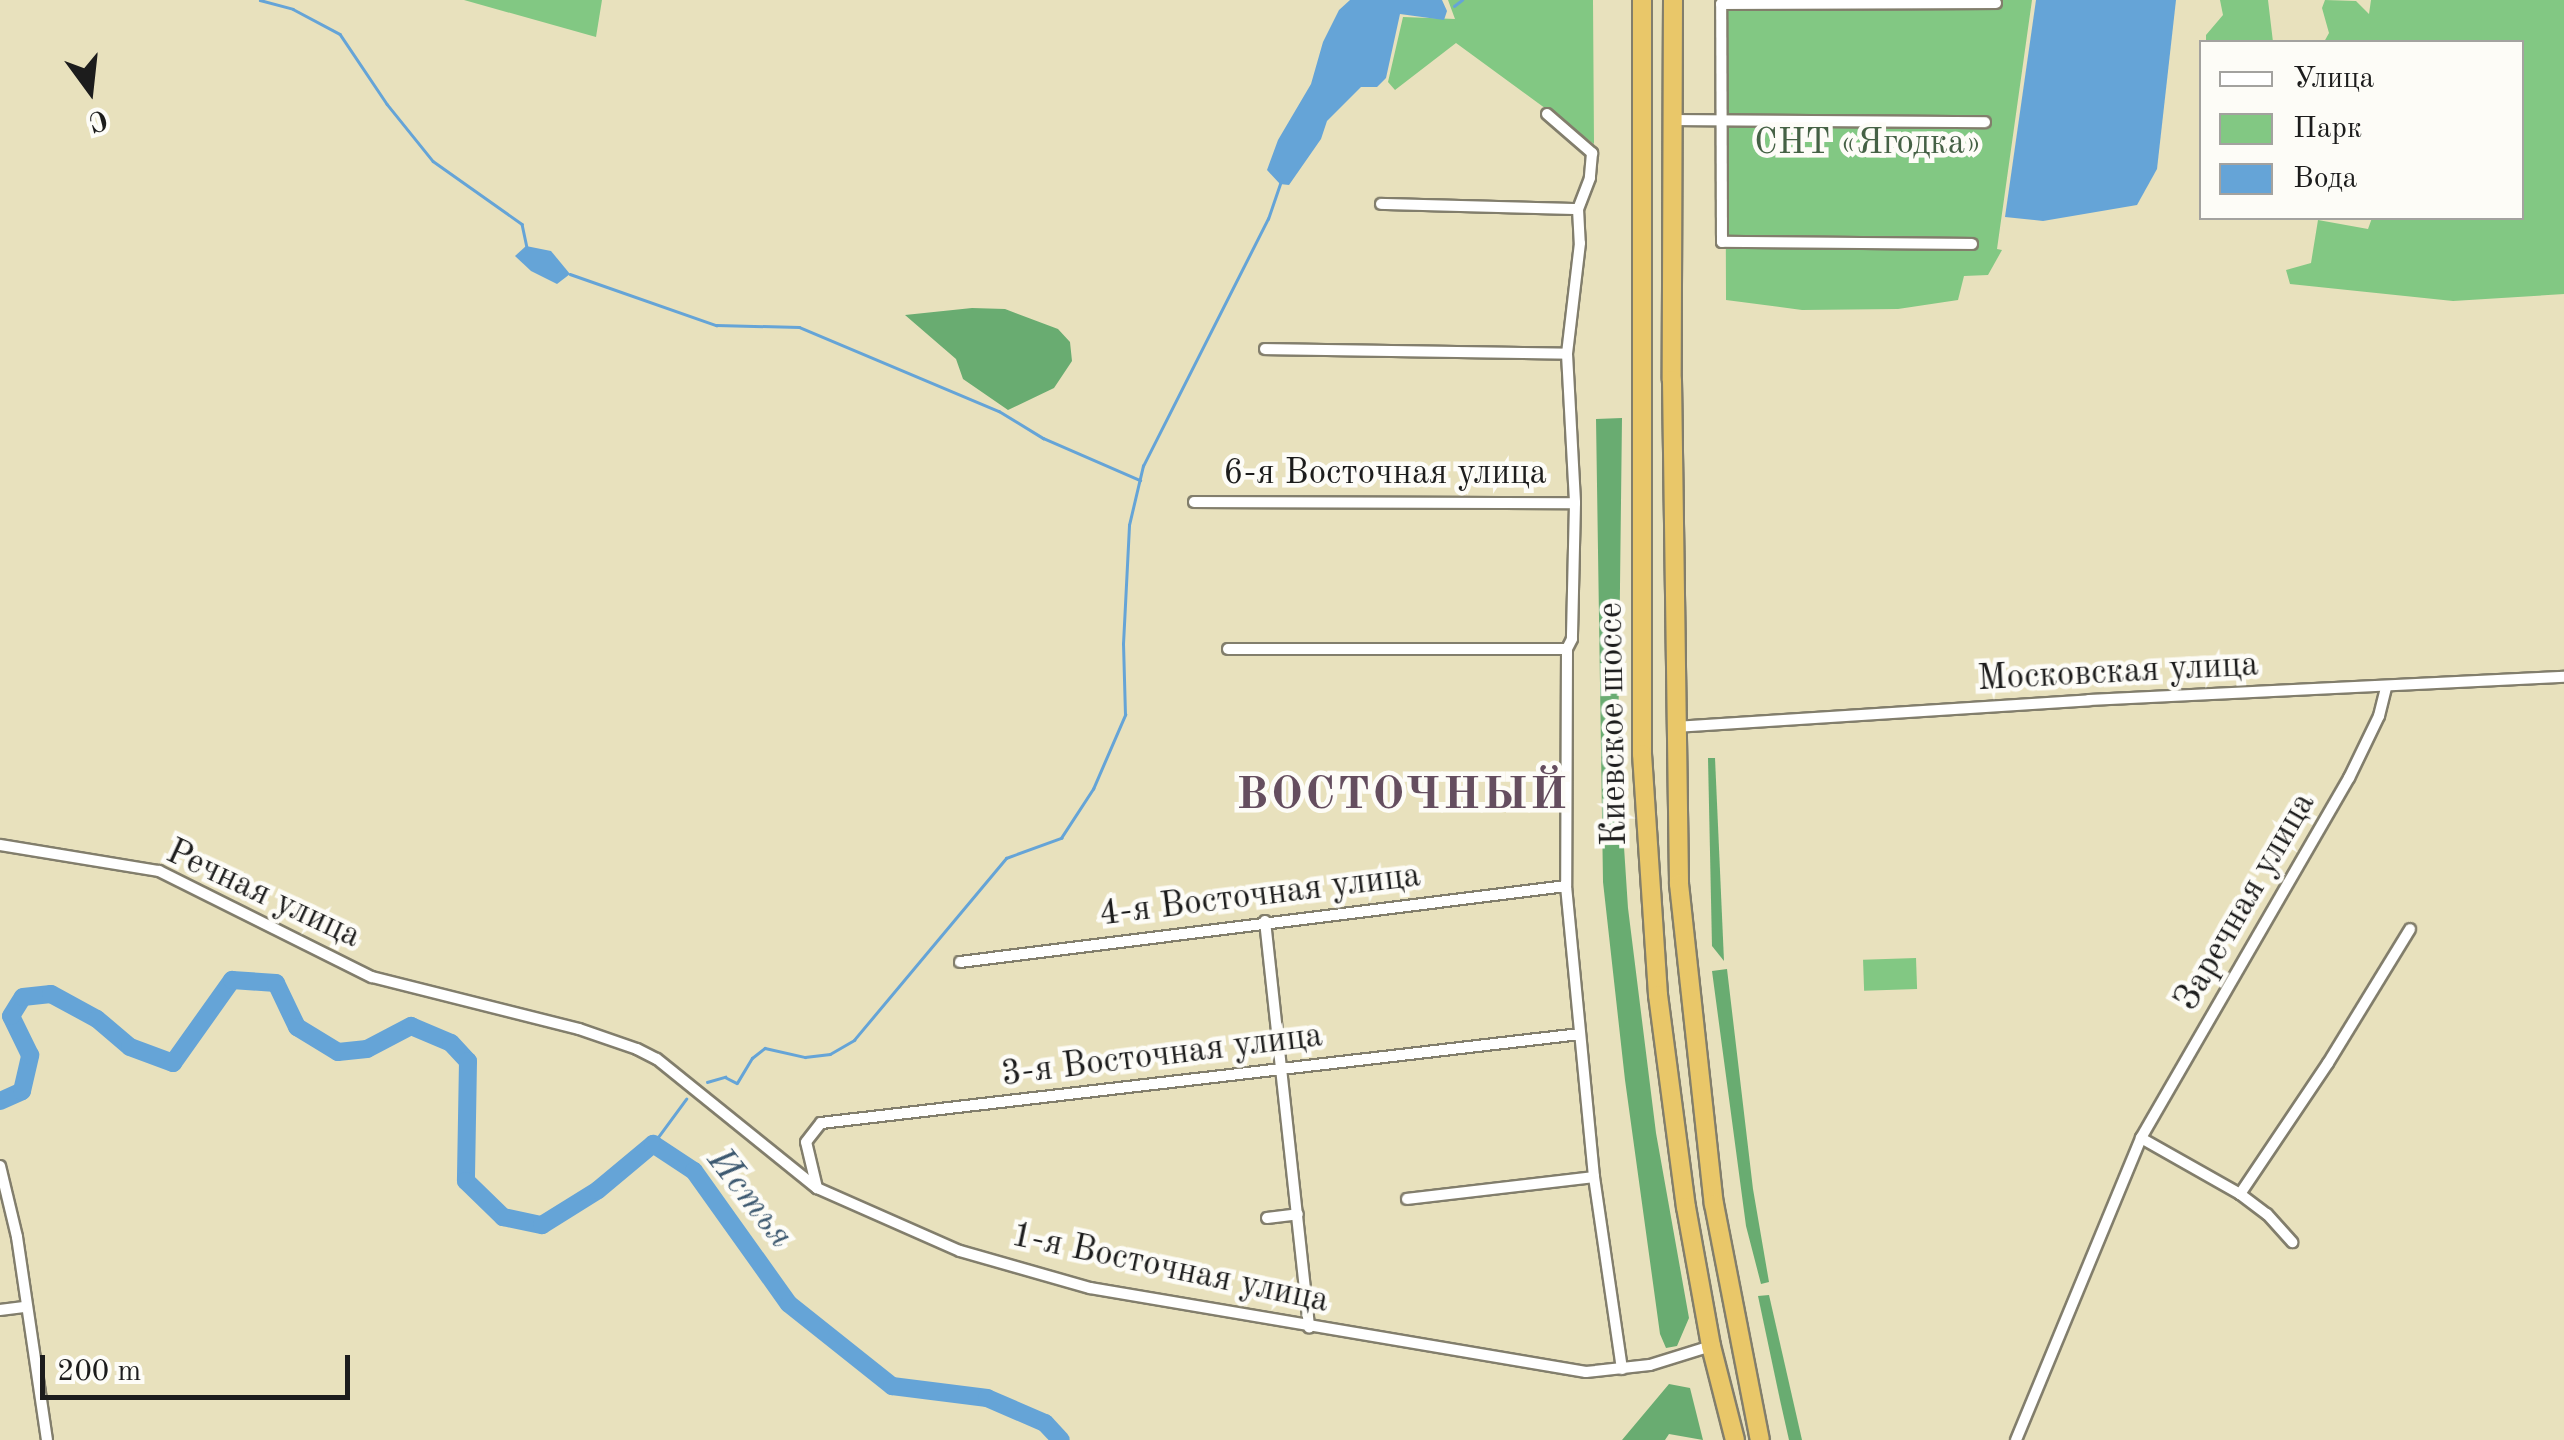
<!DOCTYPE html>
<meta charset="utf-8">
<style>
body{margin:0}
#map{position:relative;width:2564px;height:1440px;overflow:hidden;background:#e8e1bd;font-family:"Old Standard TT",serif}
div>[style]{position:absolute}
.green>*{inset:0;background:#82c883;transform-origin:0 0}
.forest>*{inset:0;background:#69ac71}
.water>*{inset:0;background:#65a4d7}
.stream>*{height:2.5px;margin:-1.25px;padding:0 1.25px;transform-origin:1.25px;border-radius:1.25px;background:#65a4d7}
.river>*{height:18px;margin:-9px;padding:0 9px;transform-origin:9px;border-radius:9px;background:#65a4d7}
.roads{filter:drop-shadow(2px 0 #827e6c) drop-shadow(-2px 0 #827e6c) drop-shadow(0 2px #827e6c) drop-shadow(0 -2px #827e6c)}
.minor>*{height:10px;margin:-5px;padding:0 5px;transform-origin:5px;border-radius:5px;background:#fff}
.trunk>*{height:18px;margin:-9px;padding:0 9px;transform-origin:9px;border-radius:9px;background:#e9c769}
span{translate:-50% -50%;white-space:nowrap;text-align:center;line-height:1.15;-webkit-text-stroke:9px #fdfcf7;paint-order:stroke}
.park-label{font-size:35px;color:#456145}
.street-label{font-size:35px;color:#1c1c1c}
.water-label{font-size:38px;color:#3d5970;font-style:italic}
.district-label{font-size:45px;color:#654e5f;font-weight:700;letter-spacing:2.5px}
.legend{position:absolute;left:2199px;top:40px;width:325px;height:180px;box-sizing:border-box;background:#fdfcf7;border:2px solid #a3a29f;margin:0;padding:12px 18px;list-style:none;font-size:30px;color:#1c1c1c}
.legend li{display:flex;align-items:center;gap:20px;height:50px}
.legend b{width:50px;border:2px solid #a3a29f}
.north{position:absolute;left:40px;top:40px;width:100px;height:100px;-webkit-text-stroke:8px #fdfcf7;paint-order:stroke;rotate:165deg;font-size:28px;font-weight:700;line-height:40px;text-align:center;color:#1c1c1c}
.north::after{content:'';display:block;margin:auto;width:35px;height:45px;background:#1c1c1c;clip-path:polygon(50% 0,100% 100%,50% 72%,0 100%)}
.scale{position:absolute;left:40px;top:1355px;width:310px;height:45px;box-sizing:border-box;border:5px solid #1c1c1c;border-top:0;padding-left:12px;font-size:30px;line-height:35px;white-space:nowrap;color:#1c1c1c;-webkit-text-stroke:8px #fdfcf7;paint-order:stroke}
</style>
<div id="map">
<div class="green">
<div style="clip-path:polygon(464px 0,602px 0,596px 37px)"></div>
<div style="clip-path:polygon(1448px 0,1593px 0,1594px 144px,1456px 43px,1395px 90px,1388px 82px,1403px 17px,1455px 19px)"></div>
<div style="clip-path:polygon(1725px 0,2032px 0,1997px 249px,2002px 250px,1988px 275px,1964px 276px,1958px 300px,1898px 309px,1802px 310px,1726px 300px)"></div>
<div style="clip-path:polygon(2220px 0,2268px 0,2273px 42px,2206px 42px,2206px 35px,2223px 15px)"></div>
<div style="clip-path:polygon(2325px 0,2356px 1px,2369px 14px,2371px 0,2564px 0,2564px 294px,2453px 301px,2290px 284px,2286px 270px,2311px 263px,2318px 220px,2368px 229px,2372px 218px,2522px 218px,2522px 42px,2324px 42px,2329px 33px,2322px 8px)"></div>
<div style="left:1916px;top:958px;width:31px;height:53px;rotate:88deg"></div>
</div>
<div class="forest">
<div style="clip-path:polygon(972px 308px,1005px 309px,1058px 329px,1070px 342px,1072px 361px,1054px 388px,1008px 410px,963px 379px,956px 359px,905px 315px)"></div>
<div style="clip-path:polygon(1622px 418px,1618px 755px,1628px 908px,1656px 1133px,1689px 1318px,1677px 1346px,1666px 1348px,1660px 1334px,1625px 1080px,1603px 882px,1596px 419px)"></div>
<div style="clip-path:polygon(1708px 758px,1715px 758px,1724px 961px,1712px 946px)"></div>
<div style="clip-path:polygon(1727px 969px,1753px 1189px,1769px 1282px,1761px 1284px,1746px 1226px,1712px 971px)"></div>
<div style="clip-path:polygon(1769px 1295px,1802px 1440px,1789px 1440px,1780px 1400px,1758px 1296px)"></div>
<div style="clip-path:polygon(1669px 1384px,1690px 1388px,1703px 1440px,1669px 1434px,1665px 1440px,1622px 1440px)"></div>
</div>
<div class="water">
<div style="clip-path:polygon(1350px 0,1442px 0,1447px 11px,1444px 20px,1400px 14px,1386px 78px,1377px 87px,1361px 87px,1327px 121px,1321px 139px,1289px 185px,1280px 184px,1267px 170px,1278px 140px,1311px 84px,1323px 42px,1339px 10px)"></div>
<div style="clip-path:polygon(2036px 0,2176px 0,2157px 169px,2137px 205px,2043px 221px,2005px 217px)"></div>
<div style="clip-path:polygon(526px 246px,551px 251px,570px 274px,557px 284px,531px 271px,515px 256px)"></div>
</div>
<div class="stream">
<div style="left:260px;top:0;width:34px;rotate:15deg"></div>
<div style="left:293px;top:9px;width:53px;rotate:28deg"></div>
<div style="left:340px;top:34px;width:84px;rotate:56.1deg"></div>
<div style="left:387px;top:104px;width:73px;rotate:51.1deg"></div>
<div style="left:433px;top:161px;width:109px;rotate:35.3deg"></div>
<div style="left:522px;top:224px;width:24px;rotate:78deg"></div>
<div style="left:1454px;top:6px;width:10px;rotate:-37deg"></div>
<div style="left:570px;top:274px;width:155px;rotate:19.3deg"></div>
<div style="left:716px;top:325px;width:83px;rotate:1.4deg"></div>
<div style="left:799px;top:327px;width:217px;rotate:22.8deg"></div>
<div style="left:999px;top:411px;width:52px;rotate:31.5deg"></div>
<div style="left:1043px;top:438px;width:106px;rotate:23.4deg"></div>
<div style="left:707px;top:1082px;width:19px;rotate:-16deg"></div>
<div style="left:725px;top:1077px;width:13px;rotate:27deg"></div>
<div style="left:737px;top:1083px;width:29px;rotate:-59deg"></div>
<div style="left:752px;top:1058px;width:16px;rotate:-38deg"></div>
<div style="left:765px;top:1048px;width:41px;rotate:12.7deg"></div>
<div style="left:805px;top:1057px;width:25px;rotate:-7deg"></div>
<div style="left:830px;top:1054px;width:28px;rotate:-30deg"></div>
<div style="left:854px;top:1040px;width:237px;rotate:-50.1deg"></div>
<div style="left:1006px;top:858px;width:59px;rotate:-20deg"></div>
<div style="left:1061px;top:838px;width:59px;rotate:-56.9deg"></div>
<div style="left:1093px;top:789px;width:81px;rotate:-66.6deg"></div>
<div style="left:1125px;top:715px;width:71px;rotate:-91.6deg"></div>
<div style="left:1123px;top:644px;width:119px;rotate:-87.1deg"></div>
<div style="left:1129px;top:525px;width:61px;rotate:-76.7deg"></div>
<div style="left:1143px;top:466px;width:277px;rotate:-63.2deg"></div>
<div style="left:1268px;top:219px;width:40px;rotate:-71.1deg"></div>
<div style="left:653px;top:1144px;width:56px;rotate:-53.7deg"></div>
</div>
<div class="river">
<div style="left:0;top:1101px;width:24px;rotate:-24deg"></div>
<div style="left:22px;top:1091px;width:37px;rotate:-77deg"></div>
<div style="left:30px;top:1055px;width:43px;rotate:-116deg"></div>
<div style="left:11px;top:1016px;width:22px;rotate:-58deg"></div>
<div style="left:23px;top:997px;width:28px;rotate:-6deg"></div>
<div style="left:51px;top:994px;width:52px;rotate:28.5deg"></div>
<div style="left:97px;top:1019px;width:43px;rotate:40.3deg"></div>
<div style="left:130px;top:1047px;width:46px;rotate:20.4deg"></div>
<div style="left:173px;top:1063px;width:102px;rotate:-54.6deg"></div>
<div style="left:232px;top:980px;width:44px;rotate:3.9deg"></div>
<div style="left:276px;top:983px;width:49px;rotate:64.5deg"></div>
<div style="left:297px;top:1027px;width:48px;rotate:31.4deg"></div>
<div style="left:338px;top:1052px;width:29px;rotate:-6deg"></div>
<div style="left:367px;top:1049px;width:50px;rotate:-27.6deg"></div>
<div style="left:411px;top:1026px;width:43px;rotate:23deg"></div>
<div style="left:451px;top:1043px;width:25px;rotate:47deg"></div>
<div style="left:468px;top:1061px;width:120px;rotate:91deg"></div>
<div style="left:466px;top:1181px;width:52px;rotate:44.2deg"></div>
<div style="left:503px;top:1217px;width:40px;rotate:12deg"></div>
<div style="left:542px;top:1225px;width:66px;rotate:-32deg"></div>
<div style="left:598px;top:1190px;width:72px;rotate:-39.9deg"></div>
<div style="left:653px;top:1144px;width:49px;rotate:33.4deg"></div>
<div style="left:694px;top:1171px;width:163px;rotate:54.5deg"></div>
<div style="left:789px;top:1304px;width:132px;rotate:38.5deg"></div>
<div style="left:892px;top:1386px;width:96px;rotate:7.2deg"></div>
<div style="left:987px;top:1398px;width:63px;rotate:23.3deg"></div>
<div style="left:1045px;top:1423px;width:23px;rotate:47deg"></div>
</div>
<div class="roads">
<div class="minor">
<div style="left:1547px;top:114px;width:60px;rotate:40.9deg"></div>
<div style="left:1592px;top:153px;width:25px;rotate:95deg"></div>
<div style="left:1590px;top:178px;width:33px;rotate:111deg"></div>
<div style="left:1578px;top:209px;width:34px;rotate:87deg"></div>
<div style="left:1580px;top:243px;width:112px;rotate:96.7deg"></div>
<div style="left:1567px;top:354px;width:149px;rotate:86.9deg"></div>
<div style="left:1575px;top:503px;width:136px;rotate:91.3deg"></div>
<div style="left:1572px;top:639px;width:11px;rotate:117deg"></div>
<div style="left:1567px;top:649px;width:237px;rotate:90.2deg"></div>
<div style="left:1566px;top:886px;width:292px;rotate:84.5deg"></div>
<div style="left:1594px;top:1177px;width:194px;rotate:81.7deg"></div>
<div style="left:1674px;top:120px;width:311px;rotate:0.4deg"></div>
<div style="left:1381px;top:204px;width:197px;rotate:1.5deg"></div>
<div style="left:1972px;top:244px;width:250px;rotate:-179.5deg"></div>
<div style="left:1722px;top:242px;width:238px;rotate:-90.2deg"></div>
<div style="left:1721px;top:4px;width:275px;rotate:-0.2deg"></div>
<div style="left:1265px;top:349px;width:302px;rotate:0.9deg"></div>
<div style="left:1194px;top:502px;width:381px;rotate:0.2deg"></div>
<div style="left:1228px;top:649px;width:339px"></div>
<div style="left:1676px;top:727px;width:414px;rotate:-3.7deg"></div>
<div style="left:2089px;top:700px;width:476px;rotate:-2.8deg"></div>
<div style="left:0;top:845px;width:161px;rotate:9.3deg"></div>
<div style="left:159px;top:871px;width:238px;rotate:26.5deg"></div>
<div style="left:372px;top:977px;width:213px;rotate:14.1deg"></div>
<div style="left:579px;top:1029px;width:61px;rotate:19deg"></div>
<div style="left:637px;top:1049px;width:22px;rotate:27deg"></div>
<div style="left:657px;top:1059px;width:206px;rotate:38.9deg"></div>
<div style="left:817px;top:1188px;width:156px;rotate:23.8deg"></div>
<div style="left:960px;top:1251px;width:135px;rotate:15.9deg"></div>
<div style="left:1090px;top:1288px;width:503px;rotate:9.61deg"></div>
<div style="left:1586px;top:1372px;width:64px;rotate:-6.2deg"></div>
<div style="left:1650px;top:1365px;width:64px;rotate:-17.3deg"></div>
<div style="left:1265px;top:921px;width:409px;rotate:83.8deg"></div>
<div style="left:960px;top:962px;width:611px;rotate:-7.15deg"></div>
<div style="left:2141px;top:1138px;width:114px;rotate:29.5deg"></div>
<div style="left:2240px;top:1194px;width:34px;rotate:37deg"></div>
<div style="left:2267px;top:1214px;width:38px;rotate:48deg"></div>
<div style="left:0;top:1166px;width:73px;rotate:76.5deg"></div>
<div style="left:17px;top:1237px;width:205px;rotate:81.6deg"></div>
<div style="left:817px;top:1188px;width:47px;rotate:-103.4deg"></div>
<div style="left:806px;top:1142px;width:24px;rotate:-52deg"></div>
<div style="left:821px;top:1123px;width:764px;rotate:-6.69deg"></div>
<div style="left:2240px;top:1194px;width:158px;rotate:-56.1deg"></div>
<div style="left:2328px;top:1063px;width:157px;rotate:-58.5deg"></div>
<div style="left:1407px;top:1199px;width:188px;rotate:-6.7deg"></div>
<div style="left:1267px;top:1218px;width:31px;rotate:-7deg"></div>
<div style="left:0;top:1310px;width:26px;rotate:-7deg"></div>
<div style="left:2016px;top:1440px;width:327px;rotate:-67.5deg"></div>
<div style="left:2141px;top:1138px;width:416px;rotate:-60deg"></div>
<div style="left:2349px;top:778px;width:69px;rotate:-64.2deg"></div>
<div style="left:2379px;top:716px;width:30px;rotate:-76deg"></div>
</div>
<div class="trunk">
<div style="left:1642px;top:0;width:754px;rotate:90deg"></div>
<div style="left:1642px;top:754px;width:242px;rotate:86.2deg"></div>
<div style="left:1658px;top:995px;width:214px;rotate:82.5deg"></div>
<div style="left:1686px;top:1207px;width:141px;rotate:79.8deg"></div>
<div style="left:1711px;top:1346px;width:97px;rotate:75.7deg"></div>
<div style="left:1673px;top:0;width:380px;rotate:90.2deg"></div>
<div style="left:1672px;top:380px;width:504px;rotate:89.2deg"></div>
<div style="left:1679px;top:884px;width:322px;rotate:83.8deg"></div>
<div style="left:1714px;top:1204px;width:240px;rotate:79deg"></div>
</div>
</div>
<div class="park-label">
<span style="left:1868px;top:144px">СНТ «Ягодка»</span>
</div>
<div class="street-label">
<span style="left:1385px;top:474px">6-я Восточная улица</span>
<span style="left:2118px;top:673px;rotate:-3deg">Московская улица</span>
<span style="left:1614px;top:724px;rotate:-91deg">Киевское шоссе</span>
<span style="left:263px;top:895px;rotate:25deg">Речная улица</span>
<span style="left:1260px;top:896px;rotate:-7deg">4-я Восточная улица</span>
<span style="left:2246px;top:902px;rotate:-60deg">Заречная улица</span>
<span style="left:1162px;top:1056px;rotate:-7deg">3-я Восточная улица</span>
<span style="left:1170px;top:1269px;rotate:12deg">1-я Восточная улица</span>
</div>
<div class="water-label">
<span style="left:749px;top:1199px;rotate:52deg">Истья</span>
</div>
<div class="district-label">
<span style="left:1403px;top:797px">ВОСТОЧНЫЙ</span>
</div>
<ul class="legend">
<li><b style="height:12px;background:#fff"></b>Улица</li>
<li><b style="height:28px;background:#82c883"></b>Парк</li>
<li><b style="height:28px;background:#65a4d7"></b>Вода</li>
</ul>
<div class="north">С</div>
<div class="scale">200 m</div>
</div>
